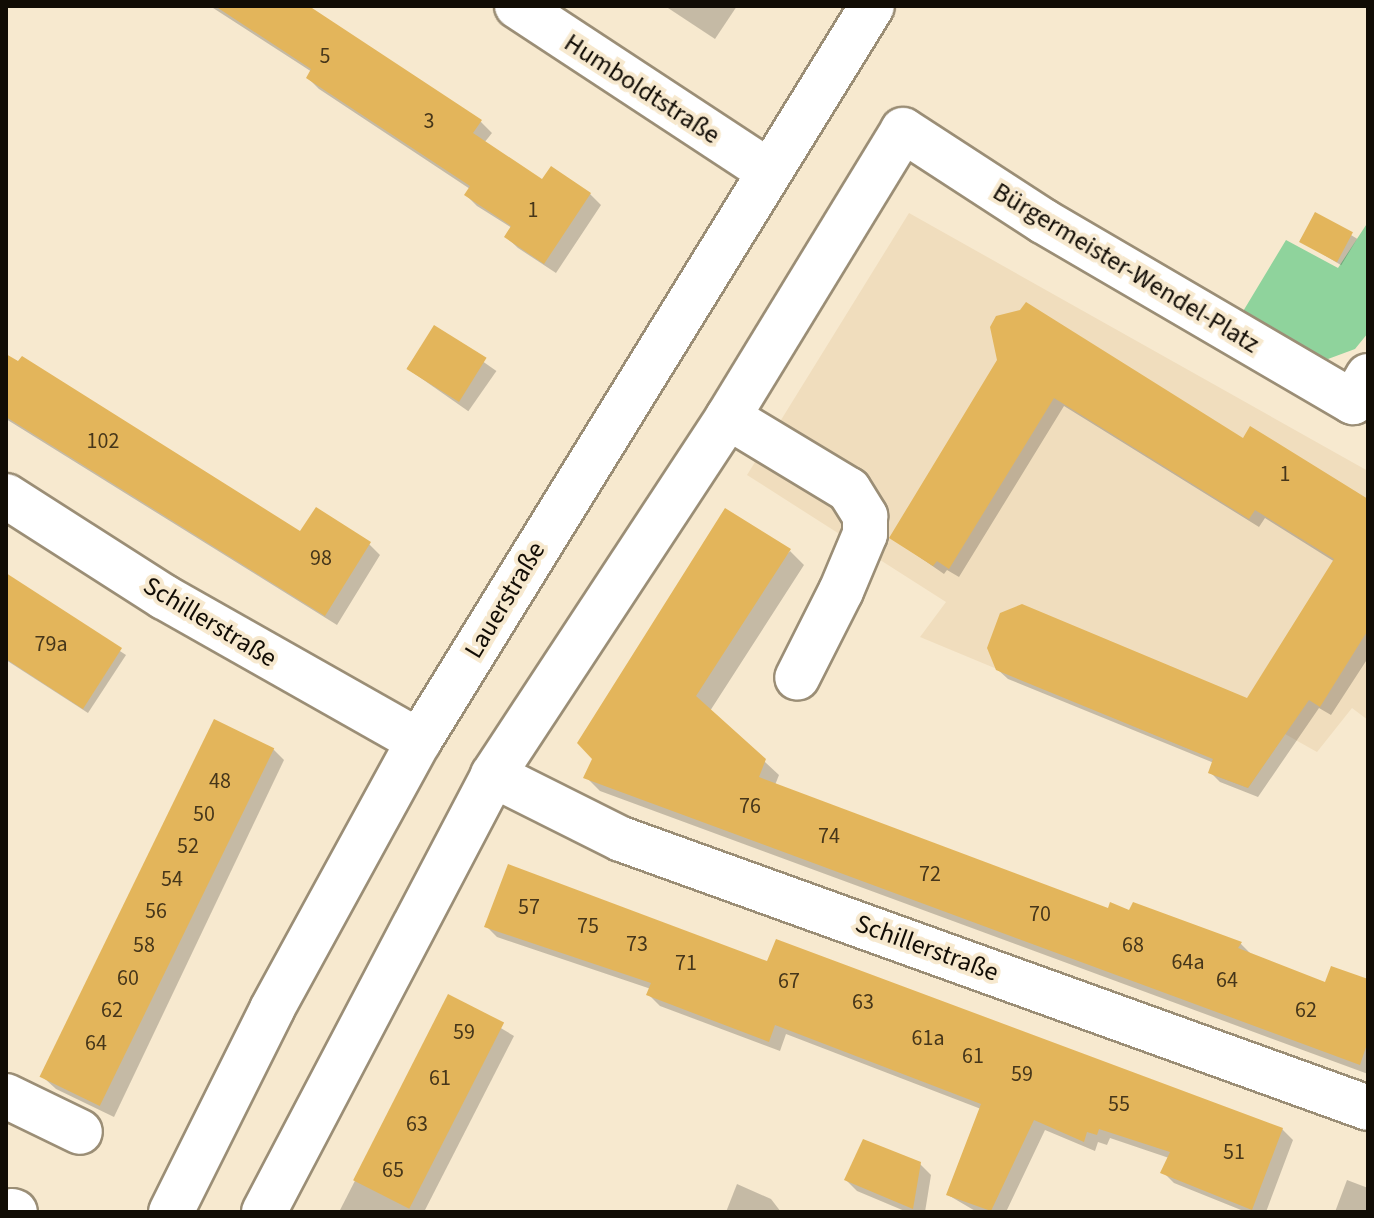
<!DOCTYPE html>
<meta charset="utf-8">
<style>
body{margin:0}
#map{position:relative;width:1374px;height:1218px;overflow:hidden;background:#f7e9cf;font-family:"Source Sans 3",sans-serif}
div>[style]{position:absolute}
.built>*{inset:0;background:#f0ddbd}
.green>*{inset:0;background:#8fd39c}
.shadow>*{inset:0;background:#0003;transform-origin:0 0}
.building>*{inset:0;background:#e3b55b;transform-origin:0 0}
.roads{filter:drop-shadow(2px 0 #9b8e76) drop-shadow(-2px 0 #9b8e76) drop-shadow(0 2px #9b8e76) drop-shadow(0 -2px #9b8e76)}
.minor>*{height:44px;margin:-22px;padding:0 22px;transform-origin:22px;border-radius:22px;background:#fff}
.major>*{height:44px;margin:-22px;padding:0 22px;transform-origin:22px;border-radius:22px;background:#fff}
span{translate:-50% -50%;white-space:nowrap;text-align:center;line-height:1.15;-webkit-text-stroke:8px #f7e9cf;paint-order:stroke}
.number-label{font-size:22px;color:#46361a}
.number-label span{-webkit-text-stroke-width:0}
.street-label{font-size:26px;color:#110c05}
.frame{position:absolute;inset:0;border:8px solid #110c05;pointer-events:none}
</style>
<div id="map">
<div class="built">
<div style="clip-path:polygon(909px 213px,1368px 471px,1368px 720px,1352px 708px,1317px 752px,1285px 734px,1248px 788px,1208px 773px,1219px 743px,1194px 751px,920px 637px,946px 602px,747px 475px)"></div>
</div>
<div class="green">
<div style="clip-path:polygon(1368px 222px,1368px 333px,1355px 349px,1328px 359px,1306px 354px,1239px 318px,1286px 240px,1338px 268px)"></div>
</div>
<div class="shadow">
<div style="clip-path:polygon(210px 6px,306px 6px,481px 122px,492px 133px,484px 143px,543px 182px,590px 194px,601px 205px,556px 273px,518px 248px,506px 237px,512px 228px,477px 206px,466px 195px,470px 189px,319px 89px,308px 78px,312px 72px)"></div>
<div style="clip-path:polygon(665px 6px,737px 6px,715px 39px)"></div>
<div style="left:1316px;top:214px;width:48px;height:31px;rotate:31deg"></div>
<div style="left:435px;top:328px;width:75px;height:49px;rotate:35deg"></div>
<div style="clip-path:polygon(6px 356px,301px 534px,369px 544px,380px 555px,337px 625px,6px 419px)"></div>
<div style="clip-path:polygon(999px 360px,1244px 441px,1368px 502px,1368px 658px,1331px 715px,1319px 708px,1258px 797px,1220px 782px,1210px 772px,1214px 763px,1008px 679px,997px 669px,1248px 701px,1335px 562px,1265px 518px,1259px 527px,1064px 406px,959px 577px,947px 570px,944px 574px,892px 538px)"></div>
<div style="clip-path:polygon(790px 551px,804px 565px,710px 711px,779px 775px,775px 785px,1109px 910px,1130px 912px,1134px 904px,1241px 944px,1254px 957px,1326px 985px,1368px 981px,1368px 1074px,600px 791px,586px 777px)"></div>
<div style="clip-path:polygon(6px 577px,126px 655px,88px 713px,6px 660px)"></div>
<div style="clip-path:polygon(273px 749px,284px 760px,114px 1117px,56px 1089px,44px 1078px)"></div>
<div style="clip-path:polygon(486px 926px,768px 964px,1282px 1129px,1293px 1140px,1266px 1212px,1246px 1212px,1174px 1183px,1163px 1172px,1169px 1158px,1110px 1138px,1107px 1145px,1098px 1142px,1095px 1151px,1045px 1130px,1006px 1212px,977px 1212px,948px 1195px,981px 1109px,786px 1034px,780px 1051px,660px 1006px,649px 995px,651px 989px,497px 937px)"></div>
<div style="clip-path:polygon(449px 997px,514px 1036px,424px 1212px,339px 1212px)"></div>
<div style="clip-path:polygon(920px 1164px,931px 1175px,925px 1212px,907px 1212px,857px 1191px,846px 1180px)"></div>
<div style="clip-path:polygon(1347px 1180px,1368px 1188px,1368px 1212px,1335px 1212px)"></div>
<div style="clip-path:polygon(737px 1184px,771px 1199px,781px 1212px,726px 1212px)"></div>
</div>
<div class="building">
<div style="clip-path:polygon(215px 6px,309px 6px,482px 120px,473px 133px,542px 179px,551px 166px,591px 193px,544px 264px,504px 237px,511px 226px,464px 195px,470px 186px,306px 78px,311px 69px)"></div>
<div style="left:1315px;top:212px;width:43px;height:34px;rotate:28deg"></div>
<div style="clip-path:polygon(1026px 302px,1243px 438px,1250px 426px,1368px 499px,1368px 630px,1320px 707px,1309px 700px,1248px 788px,1208px 773px,1213px 759px,996px 670px,987px 648px,1000px 613px,1022px 604px,1247px 698px,1334px 559px,1255px 510px,1249px 519px,1054px 398px,949px 569px,937px 561px,933px 566px,889px 538px,997px 360px,990px 327px,996px 316px,1020px 310px)"></div>
<div style="left:434px;top:325px;width:62px;height:52px;rotate:32deg"></div>
<div style="clip-path:polygon(6px 354px,18px 361px,22px 356px,300px 531px,316px 507px,371px 542px,325px 616px,6px 417px)"></div>
<div style="clip-path:polygon(725px 508px,791px 549px,696px 696px,766px 759px,759px 777px,1108px 908px,1110px 902px,1129px 910px,1133px 902px,1242px 942px,1238px 948px,1325px 982px,1331px 966px,1368px 979px,1368px 1041px,1360px 1065px,583px 778px,592px 759px,577px 743px)"></div>
<div style="clip-path:polygon(6px 573px,122px 648px,83px 709px,6px 659px)"></div>
<div style="left:214px;top:719px;width:67px;height:398px;rotate:26deg"></div>
<div style="clip-path:polygon(508px 864px,767px 961px,776px 939px,1283px 1128px,1252px 1210px,1160px 1173px,1170px 1152px,1099px 1129px,1097px 1135px,1087px 1132px,1084px 1142px,1034px 1120px,991px 1211px,946px 1195px,981px 1104px,775px 1025px,769px 1042px,646px 995px,651px 983px,484px 927px)"></div>
<div style="left:448px;top:994px;width:63px;height:209px;rotate:27deg"></div>
<div style="clip-path:polygon(863px 1139px,921px 1162px,913px 1209px,844px 1180px)"></div>
</div>
<div class="roads">
<div class="minor">
<div style="left:517px;top:6px;width:300px;rotate:33.3deg"></div>
<div style="left:728px;top:417px;width:141px;rotate:31.1deg"></div>
<div style="left:849px;top:490px;width:31px;rotate:58deg"></div>
<div style="left:865px;top:516px;width:18px;rotate:90deg"></div>
<div style="left:865px;top:534px;width:62px;rotate:112.8deg"></div>
<div style="left:841px;top:591px;width:97px;rotate:116.8deg"></div>
<div style="left:6px;top:496px;width:188px;rotate:32.6deg"></div>
<div style="left:164px;top:597px;width:293px;rotate:29.5deg"></div>
<div style="left:493px;top:775px;width:143px;rotate:26.6deg"></div>
<div style="left:621px;top:839px;width:794px;rotate:19.8deg"></div>
<div style="left:6px;top:1096px;width:82px;rotate:25.9deg"></div>
<div style="left:12px;top:1211px;width:3px;rotate:18deg"></div>
<div style="left:264px;top:1212px;width:493px;rotate:-62.3deg"></div>
<div style="left:493px;top:775px;width:428px;rotate:-56.7deg"></div>
<div style="left:728px;top:417px;width:336px;rotate:-58.6deg"></div>
<div style="left:903px;top:130px;width:167px;rotate:33deg"></div>
<div style="left:1043px;top:221px;width:359px;rotate:30.3deg"></div>
<div style="left:1353px;top:402px;width:30px;rotate:-60deg"></div>
</div>
<div class="major">
<div style="left:171px;top:1212px;width:227px;rotate:-63.5deg"></div>
<div style="left:272px;top:1009px;width:306px;rotate:-61.3deg"></div>
<div style="left:419px;top:741px;width:863px;rotate:-58.35deg"></div>
</div>
</div>
<div class="number-label">
<span style="left:325px;top:57px">5</span>
<span style="left:429px;top:122px">3</span>
<span style="left:533px;top:211px">1</span>
<span style="left:103px;top:442px">102</span>
<span style="left:1285px;top:475px">1</span>
<span style="left:321px;top:559px">98</span>
<span style="left:51px;top:645px">79a</span>
<span style="left:220px;top:782px">48</span>
<span style="left:750px;top:807px">76</span>
<span style="left:204px;top:815px">50</span>
<span style="left:829px;top:837px">74</span>
<span style="left:188px;top:847px">52</span>
<span style="left:930px;top:875px">72</span>
<span style="left:172px;top:880px">54</span>
<span style="left:529px;top:908px">57</span>
<span style="left:156px;top:912px">56</span>
<span style="left:1040px;top:915px">70</span>
<span style="left:588px;top:927px">75</span>
<span style="left:637px;top:945px">73</span>
<span style="left:144px;top:946px">58</span>
<span style="left:1133px;top:946px">68</span>
<span style="left:1188px;top:963px">64a</span>
<span style="left:686px;top:964px">71</span>
<span style="left:128px;top:979px">60</span>
<span style="left:1227px;top:981px">64</span>
<span style="left:789px;top:982px">67</span>
<span style="left:863px;top:1003px">63</span>
<span style="left:112px;top:1011px">62</span>
<span style="left:1306px;top:1011px">62</span>
<span style="left:464px;top:1033px">59</span>
<span style="left:928px;top:1039px">61a</span>
<span style="left:96px;top:1044px">64</span>
<span style="left:973px;top:1057px">61</span>
<span style="left:1022px;top:1075px">59</span>
<span style="left:440px;top:1079px">61</span>
<span style="left:1119px;top:1105px">55</span>
<span style="left:417px;top:1125px">63</span>
<span style="left:1234px;top:1153px">51</span>
<span style="left:393px;top:1171px">65</span>
</div>
<div class="street-label">
<span style="left:642px;top:89px;rotate:33deg">Humboldtstraße</span>
<span style="left:1126px;top:268px;rotate:31deg">Bürgermeister-Wendel-Platz</span>
<span style="left:505px;top:600px;rotate:-59deg">Lauerstraße</span>
<span style="left:210px;top:622px;rotate:31deg">Schillerstraße</span>
<span style="left:927px;top:948px;rotate:20deg">Schillerstraße</span>
</div>
<div class="frame"></div>
</div>
